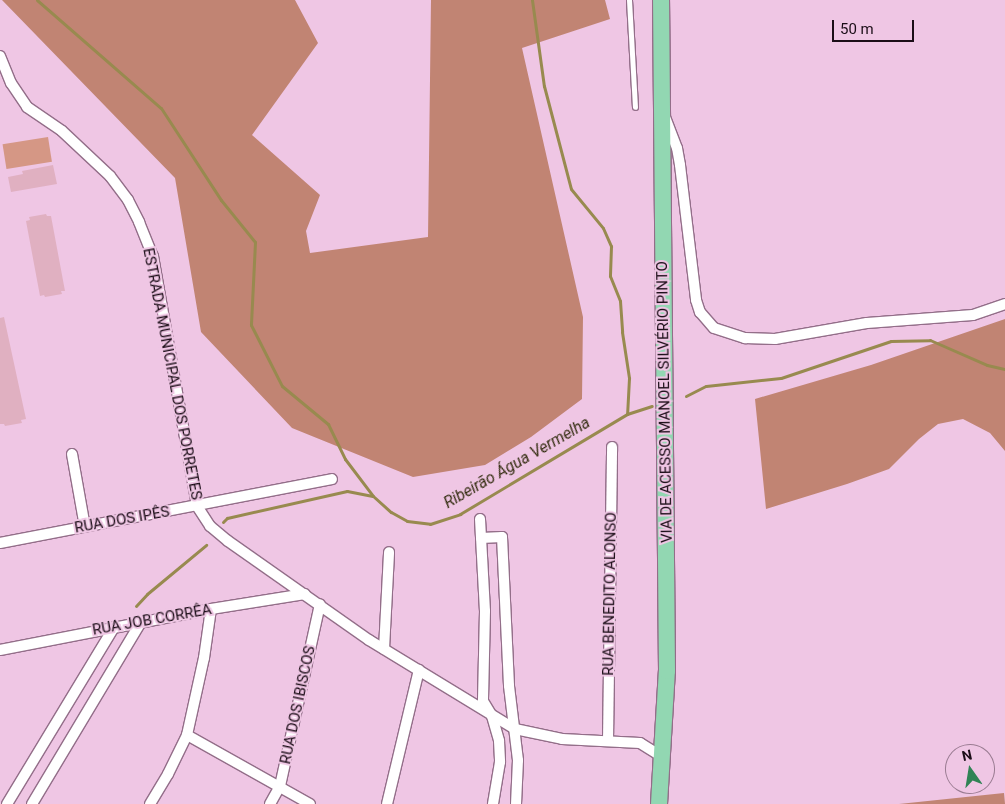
<!DOCTYPE html>
<meta charset="utf-8">
<style>
body{margin:0}
#map{position:relative;width:1005px;height:804px;overflow:hidden;background:#efc6e4;font-family:Roboto,sans-serif}
div>[style]{position:absolute}
.green>*{inset:0;background:#d59785;transform-origin:0 0}
.forest>*{inset:0;background:#c18473}
.stream>*{height:3px;margin:-1.5px;padding:0 1.5px;transform-origin:1.5px;border-radius:1.5px;background:#988a4f}
.building>*{inset:0;background:#e0b0c1}
.roads{filter:drop-shadow(1px 0 #936e89) drop-shadow(-1px 0 #936e89) drop-shadow(0 1px #936e89) drop-shadow(0 -1px #936e89)}
.lane>*{height:5px;margin:-2.5px;padding:0 2.5px;transform-origin:2.5px;border-radius:2.5px;background:#fff}
.street>*{height:10px;margin:-5px;padding:0 5px;transform-origin:5px;border-radius:5px;background:#fff}
.primary>*{height:16px;margin:-8px;padding:0 8px;transform-origin:8px;border-radius:8px;background:#92d7b2}
span{translate:-50% -50%;white-space:nowrap;text-align:center;line-height:1.15;-webkit-text-stroke:4px #efc6e4;paint-order:stroke}
.street-label{font-size:15px;color:#1b0d17}
.water-label{font-size:16px;color:#342d11;font-style:italic}
.north{position:absolute;left:945px;top:744px;width:50px;height:50px;box-sizing:border-box;background:#efc6e4;border:1px solid #9a7c92;border-radius:50%;rotate:347deg;font-size:14px;font-weight:700;line-height:20px;text-align:center;color:#1b0d17}
.north::after{content:'';display:block;margin:auto;width:18px;height:22px;background:#308355;clip-path:polygon(50% 0,100% 100%,50% 72%,0 100%)}
.scale{position:absolute;left:832px;top:20px;width:82px;height:22px;box-sizing:border-box;border:2px solid #1b0d17;border-top:0;padding-left:6px;font-size:15px;line-height:18px;white-space:nowrap;color:#1b0d17;-webkit-text-stroke:4px #efc6e4;paint-order:stroke}
</style>
<div id="map">
<div class="green">
<div style="left:48px;top:137px;width:25px;height:46px;rotate:81deg"></div>
</div>
<div class="forest">
<div style="clip-path:polygon(2px 0,295px 0,318px 43px,252px 135px,320px 195px,306px 231px,310px 253px,428px 237px,431px 0,605px 0,610px 19px,522px 48px,583px 317px,582px 399px,531px 437px,485px 465px,413px 477px,292px 428px,201px 332px,175px 178px)"></div>
<div style="clip-path:polygon(1005px 319px,1005px 451px,990px 433px,963px 419px,938px 424px,919px 439px,889px 469px,847px 484px,766px 509px,755px 399px,871px 365px)"></div>
<div style="clip-path:polygon(1004px 793px,1005px 804px,899px 804px)"></div>
</div>
<div class="stream">
<div style="left:37px;top:0;width:164px;rotate:41.1deg"></div>
<div style="left:161px;top:108px;width:110px;rotate:56.9deg"></div>
<div style="left:221px;top:200px;width:54px;rotate:51deg"></div>
<div style="left:255px;top:242px;width:83px;rotate:92.8deg"></div>
<div style="left:251px;top:325px;width:68px;rotate:63.1deg"></div>
<div style="left:282px;top:386px;width:60px;rotate:39.6deg"></div>
<div style="left:328px;top:424px;width:39px;rotate:64deg"></div>
<div style="left:345px;top:459px;width:46px;rotate:52.9deg"></div>
<div style="left:532px;top:0;width:87px;rotate:82.1deg"></div>
<div style="left:544px;top:86px;width:106px;rotate:75.3deg"></div>
<div style="left:571px;top:189px;width:50px;rotate:50.6deg"></div>
<div style="left:603px;top:228px;width:20px;rotate:66deg"></div>
<div style="left:611px;top:246px;width:30px;rotate:92deg"></div>
<div style="left:610px;top:276px;width:27px;rotate:68deg"></div>
<div style="left:620px;top:301px;width:31px;rotate:86deg"></div>
<div style="left:622px;top:332px;width:47px;rotate:81.3deg"></div>
<div style="left:629px;top:378px;width:36px;rotate:93deg"></div>
<div style="left:686px;top:396px;width:22px;rotate:-27deg"></div>
<div style="left:706px;top:386px;width:75px;rotate:-6.1deg"></div>
<div style="left:781px;top:378px;width:116px;rotate:-18.6deg"></div>
<div style="left:891px;top:341px;width:39px;rotate:-1deg"></div>
<div style="left:930px;top:340px;width:62px;rotate:23.7deg"></div>
<div style="left:987px;top:365px;width:18px;rotate:13deg"></div>
<div style="left:223px;top:522px;width:6px;rotate:-45deg"></div>
<div style="left:227px;top:518px;width:123px;rotate:-12.7deg"></div>
<div style="left:347px;top:491px;width:26px;rotate:11deg"></div>
<div style="left:373px;top:496px;width:24px;rotate:42deg"></div>
<div style="left:391px;top:512px;width:18px;rotate:29deg"></div>
<div style="left:407px;top:521px;width:23px;rotate:7deg"></div>
<div style="left:430px;top:524px;width:32px;rotate:-18deg"></div>
<div style="left:460px;top:514px;width:195px;rotate:-30.9deg"></div>
<div style="left:627px;top:414px;width:26px;rotate:-18deg"></div>
<div style="left:136px;top:606px;width:16px;rotate:-47deg"></div>
<div style="left:147px;top:594px;width:77px;rotate:-39.7deg"></div>
</div>
<div class="building">
<div style="clip-path:polygon(53px 165px,57px 184px,11px 192px,8px 177px,23px 174px,22px 171px)"></div>
<div style="clip-path:polygon(46px 214px,47px 216px,51px 216px,65px 291px,61px 291px,62px 294px,45px 297px,44px 295px,40px 296px,26px 221px,30px 220px,29px 217px)"></div>
<div style="clip-path:polygon(4px 317px,26px 419px,21px 420px,22px 423px,5px 426px,4px 424px,0 424px,0 318px)"></div>
</div>
<div class="roads">
<div class="lane">
<div style="left:629px;top:0;width:107px;rotate:86.8deg"></div>
</div>
<div class="street">
<div style="left:0;top:56px;width:29px;rotate:68deg"></div>
<div style="left:11px;top:83px;width:29px;rotate:56deg"></div>
<div style="left:27px;top:107px;width:42px;rotate:34.4deg"></div>
<div style="left:62px;top:131px;width:66px;rotate:43.2deg"></div>
<div style="left:110px;top:176px;width:30px;rotate:53deg"></div>
<div style="left:128px;top:200px;width:25px;rotate:63deg"></div>
<div style="left:139px;top:222px;width:37px;rotate:68deg"></div>
<div style="left:153px;top:256px;width:254px;rotate:80deg"></div>
<div style="left:197px;top:506px;width:24px;rotate:57deg"></div>
<div style="left:210px;top:526px;width:23px;rotate:40deg"></div>
<div style="left:228px;top:541px;width:172px;rotate:35.1deg"></div>
<div style="left:369px;top:640px;width:171px;rotate:31.4deg"></div>
<div style="left:515px;top:729px;width:48px;rotate:12deg"></div>
<div style="left:562px;top:739px;width:78px;rotate:2.9deg"></div>
<div style="left:640px;top:743px;width:26px;rotate:32deg"></div>
<div style="left:665px;top:117px;width:33px;rotate:69deg"></div>
<div style="left:677px;top:148px;width:17px;rotate:80deg"></div>
<div style="left:680px;top:165px;width:136px;rotate:83.2deg"></div>
<div style="left:696px;top:300px;width:13px;rotate:72deg"></div>
<div style="left:700px;top:312px;width:21px;rotate:49deg"></div>
<div style="left:714px;top:328px;width:33px;rotate:18deg"></div>
<div style="left:745px;top:338px;width:30px;rotate:2deg"></div>
<div style="left:775px;top:339px;width:93px;rotate:-9.9deg"></div>
<div style="left:867px;top:323px;width:106px;rotate:-4.3deg"></div>
<div style="left:973px;top:315px;width:34px;rotate:-19deg"></div>
<div style="left:72px;top:454px;width:74px;rotate:79.9deg"></div>
<div style="left:480px;top:519px;width:92px;rotate:86.9deg"></div>
<div style="left:485px;top:611px;width:90px;rotate:91.3deg"></div>
<div style="left:483px;top:701px;width:17px;rotate:59deg"></div>
<div style="left:492px;top:716px;width:26px;rotate:74deg"></div>
<div style="left:499px;top:741px;width:21px;rotate:87deg"></div>
<div style="left:500px;top:762px;width:43px;rotate:99.5deg"></div>
<div style="left:481px;top:538px;width:21px;rotate:-3deg"></div>
<div style="left:502px;top:537px;width:149px;rotate:87.3deg"></div>
<div style="left:509px;top:686px;width:75px;rotate:83.1deg"></div>
<div style="left:518px;top:760px;width:44px;rotate:92.6deg"></div>
<div style="left:0;top:543px;width:338px;rotate:-10.9deg"></div>
<div style="left:384px;top:649px;width:97px;rotate:-87deg"></div>
<div style="left:0;top:650px;width:215px;rotate:-11deg"></div>
<div style="left:211px;top:609px;width:95px;rotate:-9.1deg"></div>
<div style="left:187px;top:735px;width:141px;rotate:29.3deg"></div>
<div style="left:608px;top:740px;width:293px;rotate:-89.2deg"></div>
<div style="left:7px;top:804px;width:207px;rotate:-58.8deg"></div>
<div style="left:32px;top:804px;width:212px;rotate:-59.1deg"></div>
<div style="left:150px;top:804px;width:35px;rotate:-59deg"></div>
<div style="left:168px;top:774px;width:43px;rotate:-64deg"></div>
<div style="left:187px;top:735px;width:79px;rotate:-77.6deg"></div>
<div style="left:204px;top:658px;width:49px;rotate:-81.9deg"></div>
<div style="left:270px;top:804px;width:21px;rotate:-61deg"></div>
<div style="left:280px;top:786px;width:186px;rotate:-77.6deg"></div>
<div style="left:387px;top:804px;width:138px;rotate:-76.6deg"></div>
</div>
<div class="primary">
<div style="left:659px;top:804px;width:133px;rotate:-86.6deg"></div>
<div style="left:667px;top:671px;width:671px;rotate:-90.51deg"></div>
</div>
</div>
<div class="street-label">
<span style="left:172px;top:374px;rotate:79deg">ESTRADA MUNICIPAL DOS PORRETES</span>
<span style="left:665px;top:402px;rotate:-91deg">VIA DE ACESSO MANOEL SILVÉRIO PINTO</span>
<span style="left:122px;top:520px;rotate:-10deg">RUA DOS IPÊS</span>
<span style="left:610px;top:594px;rotate:-89deg">RUA BENEDITO ALONSO</span>
<span style="left:152px;top:620px;rotate:-10deg">RUA JOB CORRÊA</span>
<span style="left:298px;top:705px;rotate:-78deg">RUA DOS IBISCOS</span>
</div>
<div class="water-label">
<span style="left:517px;top:463px;rotate:-30deg">Ribeirão Água Vermelha</span>
</div>
<div class="north">N</div>
<div class="scale">50 m</div>
</div>
